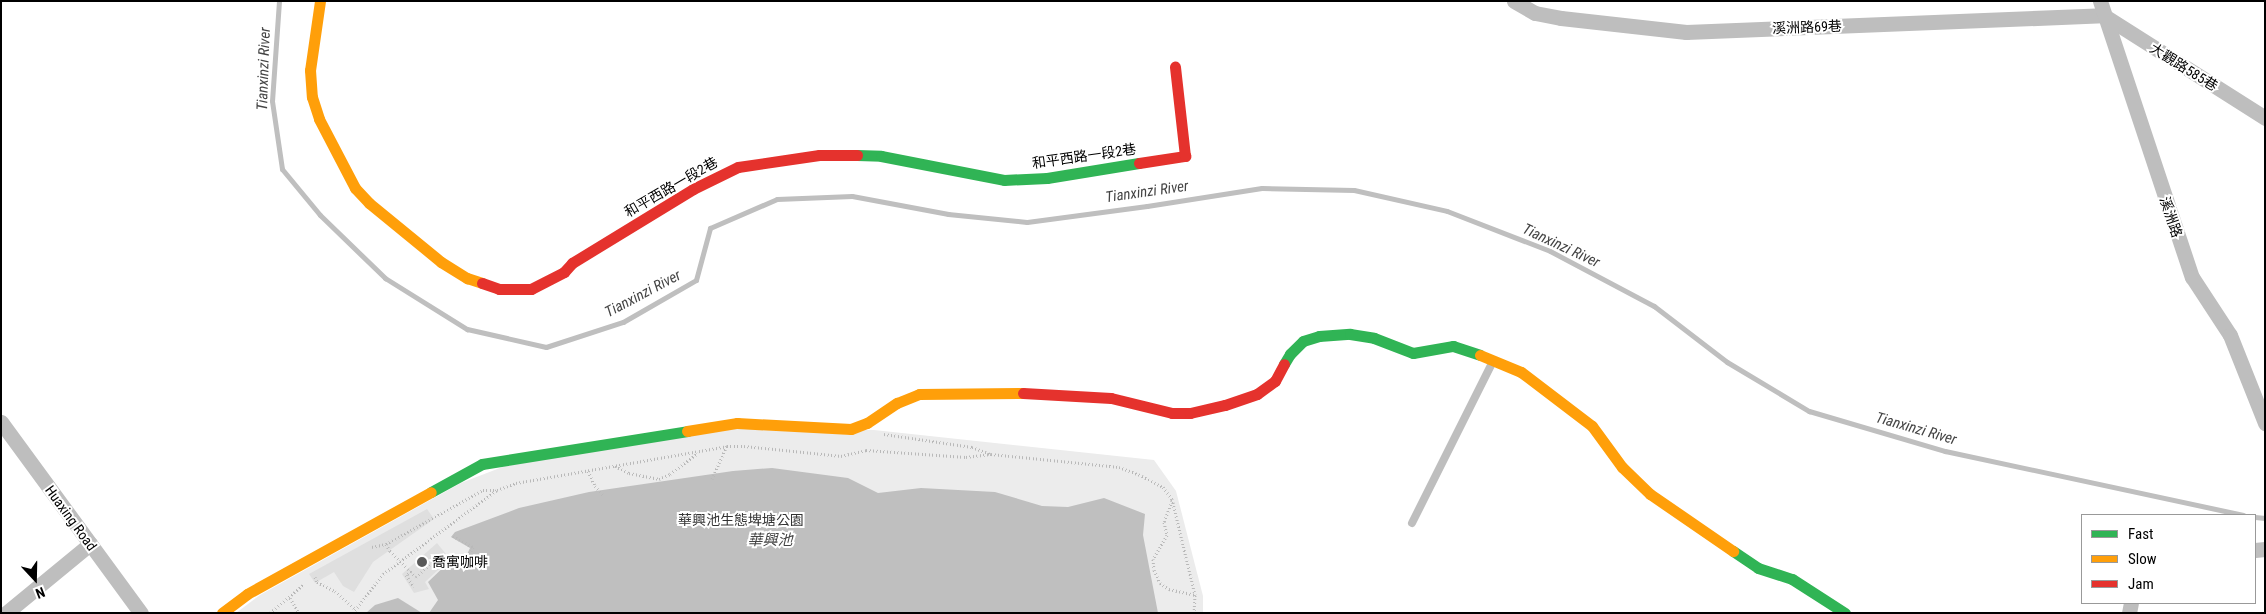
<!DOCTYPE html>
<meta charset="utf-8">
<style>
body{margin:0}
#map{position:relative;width:2266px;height:614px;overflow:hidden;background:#fff;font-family:"Roboto Condensed","Noto Sans TC",sans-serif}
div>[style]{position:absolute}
.green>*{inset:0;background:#ececec}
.water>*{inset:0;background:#bfbfbf}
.stream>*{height:5px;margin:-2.5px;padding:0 2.5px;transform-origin:2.5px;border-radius:2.5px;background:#bfbfbf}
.building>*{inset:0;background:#dfdfdf}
.path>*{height:3px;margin-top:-1.5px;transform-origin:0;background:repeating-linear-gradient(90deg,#b9b9b9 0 1px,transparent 0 3.5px)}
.lane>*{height:8px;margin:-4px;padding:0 4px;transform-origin:4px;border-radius:4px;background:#bebebe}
.street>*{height:15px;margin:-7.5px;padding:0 7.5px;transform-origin:7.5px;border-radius:7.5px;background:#bebebe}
.fast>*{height:11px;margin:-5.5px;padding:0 5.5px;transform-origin:5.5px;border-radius:5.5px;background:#30b455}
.slow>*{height:11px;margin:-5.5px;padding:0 5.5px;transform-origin:5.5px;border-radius:5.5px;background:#ff9f0a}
.jam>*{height:11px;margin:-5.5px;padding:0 5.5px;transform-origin:5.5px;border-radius:5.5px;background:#e5322d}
.path-bridge>*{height:3px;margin-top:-1.5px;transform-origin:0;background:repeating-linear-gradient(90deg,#b9b9b9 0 1px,transparent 0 3.5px)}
.dots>*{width:14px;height:14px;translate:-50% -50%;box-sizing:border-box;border:2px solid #fff;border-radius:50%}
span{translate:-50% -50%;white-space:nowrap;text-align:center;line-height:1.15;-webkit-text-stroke:4px #fff;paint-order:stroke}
.street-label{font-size:14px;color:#000}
.park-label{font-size:14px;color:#333}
.poi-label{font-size:14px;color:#000}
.left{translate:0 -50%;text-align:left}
.water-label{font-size:15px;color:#444;font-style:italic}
.frame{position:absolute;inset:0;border:2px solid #000;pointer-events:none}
.legend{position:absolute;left:2081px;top:514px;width:175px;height:90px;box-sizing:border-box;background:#fff;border:1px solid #999;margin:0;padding:6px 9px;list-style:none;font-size:15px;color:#000}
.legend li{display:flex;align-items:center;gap:10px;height:25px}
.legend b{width:25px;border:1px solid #999}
.north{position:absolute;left:10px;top:554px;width:50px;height:50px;-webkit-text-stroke:4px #fff;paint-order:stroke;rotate:159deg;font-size:14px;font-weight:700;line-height:20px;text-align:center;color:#000}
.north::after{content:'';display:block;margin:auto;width:18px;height:22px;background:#000;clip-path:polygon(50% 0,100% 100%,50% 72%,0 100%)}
</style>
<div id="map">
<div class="green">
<div style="clip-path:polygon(732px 427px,874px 430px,1154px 460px,1176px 491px,1203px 596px,1203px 613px,236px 613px,260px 595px,461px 483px,505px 466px)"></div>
</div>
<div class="water">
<div style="clip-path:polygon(772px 468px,848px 478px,878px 493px,921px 488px,995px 492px,1042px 506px,1068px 507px,1104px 498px,1145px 514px,1143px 535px,1158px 613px,429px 613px,438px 600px,428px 582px,450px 561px,463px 563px,470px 548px,451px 537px,455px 532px,519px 508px,589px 492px,733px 471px)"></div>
<div style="clip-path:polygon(398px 598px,422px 613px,366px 613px,375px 605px)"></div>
</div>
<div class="stream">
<div style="left:279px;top:1px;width:100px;rotate:94deg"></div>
<div style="left:272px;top:101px;width:69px;rotate:81.6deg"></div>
<div style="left:282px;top:169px;width:60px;rotate:50.4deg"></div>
<div style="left:320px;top:215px;width:91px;rotate:44.1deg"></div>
<div style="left:385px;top:278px;width:97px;rotate:31.9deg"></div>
<div style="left:467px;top:329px;width:81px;rotate:12.8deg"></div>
<div style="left:546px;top:347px;width:81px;rotate:-18deg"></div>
<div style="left:623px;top:322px;width:84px;rotate:-29.9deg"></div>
<div style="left:696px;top:280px;width:54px;rotate:-74.9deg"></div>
<div style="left:710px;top:228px;width:73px;rotate:-23.4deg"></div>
<div style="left:777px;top:199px;width:75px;rotate:-2.3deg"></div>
<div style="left:852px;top:196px;width:98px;rotate:10.6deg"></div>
<div style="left:948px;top:214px;width:79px;rotate:5.8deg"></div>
<div style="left:1027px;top:222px;width:121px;rotate:-7.6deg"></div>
<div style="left:1147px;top:206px;width:116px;rotate:-8.9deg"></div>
<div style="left:1262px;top:188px;width:92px;rotate:1.2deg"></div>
<div style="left:1354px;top:190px;width:95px;rotate:12.7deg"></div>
<div style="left:1447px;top:211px;width:110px;rotate:21.2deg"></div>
<div style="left:1550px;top:251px;width:118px;rotate:27.9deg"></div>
<div style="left:1654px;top:306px;width:92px;rotate:37.5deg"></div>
<div style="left:1727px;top:362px;width:96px;rotate:30.9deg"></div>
<div style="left:1809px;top:411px;width:142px;rotate:16.4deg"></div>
<div style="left:1945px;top:451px;width:305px;rotate:12.1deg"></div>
<div style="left:2255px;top:517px;width:10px;rotate:6deg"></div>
</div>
<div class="building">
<div style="clip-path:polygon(427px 509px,434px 519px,373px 562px,354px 592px,343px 586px,334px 572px,315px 583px,309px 574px)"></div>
<div style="clip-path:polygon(437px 543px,450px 559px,425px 582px,429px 589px,414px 593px,402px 574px)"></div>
</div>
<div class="path">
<div style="left:884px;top:434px;width:89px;rotate:8.4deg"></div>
<div style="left:972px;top:447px;width:19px;rotate:21deg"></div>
<div style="left:615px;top:466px;width:16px;rotate:27deg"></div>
<div style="left:629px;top:473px;width:31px;rotate:11deg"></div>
<div style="left:659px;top:479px;width:12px;rotate:-24deg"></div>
<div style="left:670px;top:474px;width:35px;rotate:-37deg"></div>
<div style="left:588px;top:471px;width:17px;rotate:65deg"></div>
<div style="left:595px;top:486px;width:12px;rotate:48deg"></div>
<div style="left:712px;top:479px;width:36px;rotate:-66deg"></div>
<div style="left:1172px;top:501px;width:22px;rotate:111deg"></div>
<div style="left:1164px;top:522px;width:13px;rotate:77deg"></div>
<div style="left:1167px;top:535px;width:28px;rotate:120deg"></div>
<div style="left:1153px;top:559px;width:11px;rotate:85deg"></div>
<div style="left:1154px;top:570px;width:14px;rotate:65deg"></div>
<div style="left:1160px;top:583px;width:11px;rotate:34deg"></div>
<div style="left:1169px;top:589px;width:27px;rotate:13deg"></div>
<div style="left:453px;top:536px;width:23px;rotate:29deg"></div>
<div style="left:473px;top:547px;width:15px;rotate:118deg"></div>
<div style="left:386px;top:544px;width:8px;rotate:60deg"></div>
<div style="left:372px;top:547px;width:14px;rotate:-12deg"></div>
<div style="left:386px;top:544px;width:111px;rotate:-29.1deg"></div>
<div style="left:483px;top:490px;width:14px"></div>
<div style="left:408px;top:569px;width:11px;rotate:45deg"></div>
<div style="left:416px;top:577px;width:31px;rotate:-42deg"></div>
<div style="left:411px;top:571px;width:6px;rotate:141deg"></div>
<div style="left:406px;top:575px;width:14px;rotate:56deg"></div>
<div style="left:315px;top:577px;width:5px;rotate:68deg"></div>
<div style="left:317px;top:582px;width:20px;rotate:27deg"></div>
<div style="left:335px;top:591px;width:27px;rotate:42deg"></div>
<div style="left:290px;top:598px;width:17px;rotate:59deg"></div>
<div style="left:270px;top:613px;width:45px;rotate:-40.5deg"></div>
<div style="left:353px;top:613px;width:49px;rotate:-52.4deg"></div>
<div style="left:383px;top:574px;width:142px;rotate:-36.4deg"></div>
<div style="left:497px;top:490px;width:20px;rotate:-20deg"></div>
<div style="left:516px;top:483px;width:214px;rotate:-9.9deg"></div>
<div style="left:727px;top:446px;width:17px"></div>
<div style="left:744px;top:446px;width:98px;rotate:5.9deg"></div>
<div style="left:841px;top:456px;width:26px;rotate:-13deg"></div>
<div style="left:866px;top:450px;width:100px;rotate:4deg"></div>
<div style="left:966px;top:457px;width:25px;rotate:-7deg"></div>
<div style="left:991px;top:454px;width:129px;rotate:5.8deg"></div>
<div style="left:1119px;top:467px;width:25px;rotate:21deg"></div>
<div style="left:1142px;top:476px;width:24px;rotate:28deg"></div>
<div style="left:1163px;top:487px;width:15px;rotate:53deg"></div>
<div style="left:1172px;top:499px;width:99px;rotate:76.5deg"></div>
<div style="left:1195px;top:595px;width:18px;rotate:93deg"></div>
</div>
<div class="lane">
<div style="left:1412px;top:523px;width:181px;rotate:-63.4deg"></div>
</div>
<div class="street">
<div style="left:1514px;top:1px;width:24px;rotate:30deg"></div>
<div style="left:1535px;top:13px;width:26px;rotate:11deg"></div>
<div style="left:1561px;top:18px;width:126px;rotate:6.4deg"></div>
<div style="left:1686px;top:32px;width:417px;rotate:-2.3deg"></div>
<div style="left:2103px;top:15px;width:192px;rotate:32.4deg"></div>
<div style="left:2100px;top:1px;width:291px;rotate:71.6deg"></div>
<div style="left:2192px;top:277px;width:69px;rotate:56.8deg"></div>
<div style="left:2230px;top:335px;width:95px;rotate:68.3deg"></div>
<div style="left:1px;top:422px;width:237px;rotate:53.8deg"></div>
<div style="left:2255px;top:550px;width:10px;rotate:-6deg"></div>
<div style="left:6px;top:613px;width:109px;rotate:-39.4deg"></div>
<div style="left:2129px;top:613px;width:10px;rotate:-79deg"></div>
</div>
<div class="fast">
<div style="left:857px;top:155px;width:24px;rotate:2deg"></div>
<div style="left:881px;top:156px;width:125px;rotate:11deg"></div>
<div style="left:1004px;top:180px;width:43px;rotate:-2.7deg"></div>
<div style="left:1047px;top:178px;width:93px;rotate:-9.3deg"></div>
<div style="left:1284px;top:364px;width:12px;rotate:-59deg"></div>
<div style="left:1290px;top:354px;width:18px;rotate:-45deg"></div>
<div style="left:1303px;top:341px;width:17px;rotate:-17deg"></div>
<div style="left:1319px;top:336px;width:31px;rotate:-4deg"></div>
<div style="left:1350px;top:334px;width:24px;rotate:9deg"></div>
<div style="left:1374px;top:338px;width:42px;rotate:21deg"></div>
<div style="left:1413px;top:353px;width:41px;rotate:-9.9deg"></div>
<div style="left:1453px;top:346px;width:28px;rotate:18deg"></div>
<div style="left:431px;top:492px;width:58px;rotate:-28.8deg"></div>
<div style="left:482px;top:464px;width:208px;rotate:-9.1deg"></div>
<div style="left:1733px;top:551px;width:30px;rotate:34deg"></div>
<div style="left:1758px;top:568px;width:36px;rotate:18deg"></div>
<div style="left:1792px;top:579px;width:63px;rotate:32.7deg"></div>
</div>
<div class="slow">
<div style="left:320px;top:1px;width:70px;rotate:98.2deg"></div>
<div style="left:310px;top:70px;width:27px;rotate:86deg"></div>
<div style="left:312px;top:97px;width:23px;rotate:72deg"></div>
<div style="left:319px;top:119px;width:78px;rotate:62.4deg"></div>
<div style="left:355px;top:188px;width:21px;rotate:47deg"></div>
<div style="left:369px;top:203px;width:93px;rotate:39.3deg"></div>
<div style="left:441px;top:262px;width:31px;rotate:32deg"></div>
<div style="left:467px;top:278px;width:16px;rotate:18deg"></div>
<div style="left:1480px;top:355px;width:44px;rotate:22.5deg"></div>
<div style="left:1521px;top:372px;width:89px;rotate:37.3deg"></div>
<div style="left:1592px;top:426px;width:51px;rotate:53.8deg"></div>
<div style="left:1622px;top:467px;width:39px;rotate:44deg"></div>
<div style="left:1650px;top:494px;width:101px;rotate:34.5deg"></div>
<div style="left:687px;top:431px;width:51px;rotate:-9.1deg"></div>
<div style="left:737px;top:423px;width:114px;rotate:3deg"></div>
<div style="left:851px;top:429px;width:17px;rotate:-21deg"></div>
<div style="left:867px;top:423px;width:36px;rotate:-34deg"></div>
<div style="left:897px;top:403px;width:24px;rotate:-22deg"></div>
<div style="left:919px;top:394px;width:104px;rotate:-0.6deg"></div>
<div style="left:222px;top:613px;width:31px;rotate:-37deg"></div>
<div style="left:247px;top:594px;width:210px;rotate:-29deg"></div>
</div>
<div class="jam">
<div style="left:1139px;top:163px;width:47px;rotate:-8.7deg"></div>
<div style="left:1185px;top:156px;width:90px;rotate:-96.4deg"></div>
<div style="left:482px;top:283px;width:18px;rotate:19deg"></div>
<div style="left:499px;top:289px;width:32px"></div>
<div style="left:531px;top:289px;width:37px;rotate:-27deg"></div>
<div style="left:564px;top:272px;width:12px;rotate:-48deg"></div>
<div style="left:572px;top:263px;width:142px;rotate:-31.4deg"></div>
<div style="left:693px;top:189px;width:50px;rotate:-26.1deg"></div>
<div style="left:738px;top:167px;width:82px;rotate:-8.4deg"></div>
<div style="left:819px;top:155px;width:38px"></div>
<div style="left:1023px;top:393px;width:88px;rotate:3.3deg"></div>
<div style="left:1111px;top:398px;width:63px;rotate:13.8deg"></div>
<div style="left:1172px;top:413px;width:18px"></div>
<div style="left:1190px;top:413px;width:36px;rotate:-13deg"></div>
<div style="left:1225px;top:405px;width:34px;rotate:-19deg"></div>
<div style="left:1257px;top:394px;width:22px;rotate:-36deg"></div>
<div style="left:1275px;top:381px;width:19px;rotate:-62deg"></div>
</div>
<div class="path-bridge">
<div style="left:390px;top:551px;width:25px;rotate:45deg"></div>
</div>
<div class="dots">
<div style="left:422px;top:562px;background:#595959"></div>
</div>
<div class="street-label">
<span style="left:1807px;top:27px;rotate:-2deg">溪洲路69巷</span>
<span style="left:2184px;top:67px;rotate:32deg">大觀路585巷</span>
<span style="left:1084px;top:156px;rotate:-8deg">和平西路一段2巷</span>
<span style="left:671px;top:187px;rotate:-30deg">和平西路一段2巷</span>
<span style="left:2171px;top:217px;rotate:71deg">溪洲路</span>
<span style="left:71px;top:518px;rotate:54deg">Huaxing Road</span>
</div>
<div class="park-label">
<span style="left:741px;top:520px">華興池生態埤塘公園</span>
</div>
<div class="poi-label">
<span class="left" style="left:432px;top:562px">喬寓咖啡</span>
</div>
<div class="water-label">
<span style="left:264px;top:69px;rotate:-88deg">Tianxinzi River</span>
<span style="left:1147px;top:192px;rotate:-8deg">Tianxinzi River</span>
<span style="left:1561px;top:246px;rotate:25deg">Tianxinzi River</span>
<span style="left:643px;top:294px;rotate:-28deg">Tianxinzi River</span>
<span style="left:1916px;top:429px;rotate:16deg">Tianxinzi River</span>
<span style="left:770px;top:541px">華興池</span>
</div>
<div class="frame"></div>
<ul class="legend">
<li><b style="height:6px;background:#30b455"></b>Fast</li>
<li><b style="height:6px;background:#ff9f0a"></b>Slow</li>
<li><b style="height:6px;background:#e5322d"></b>Jam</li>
</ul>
<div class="north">N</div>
</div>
